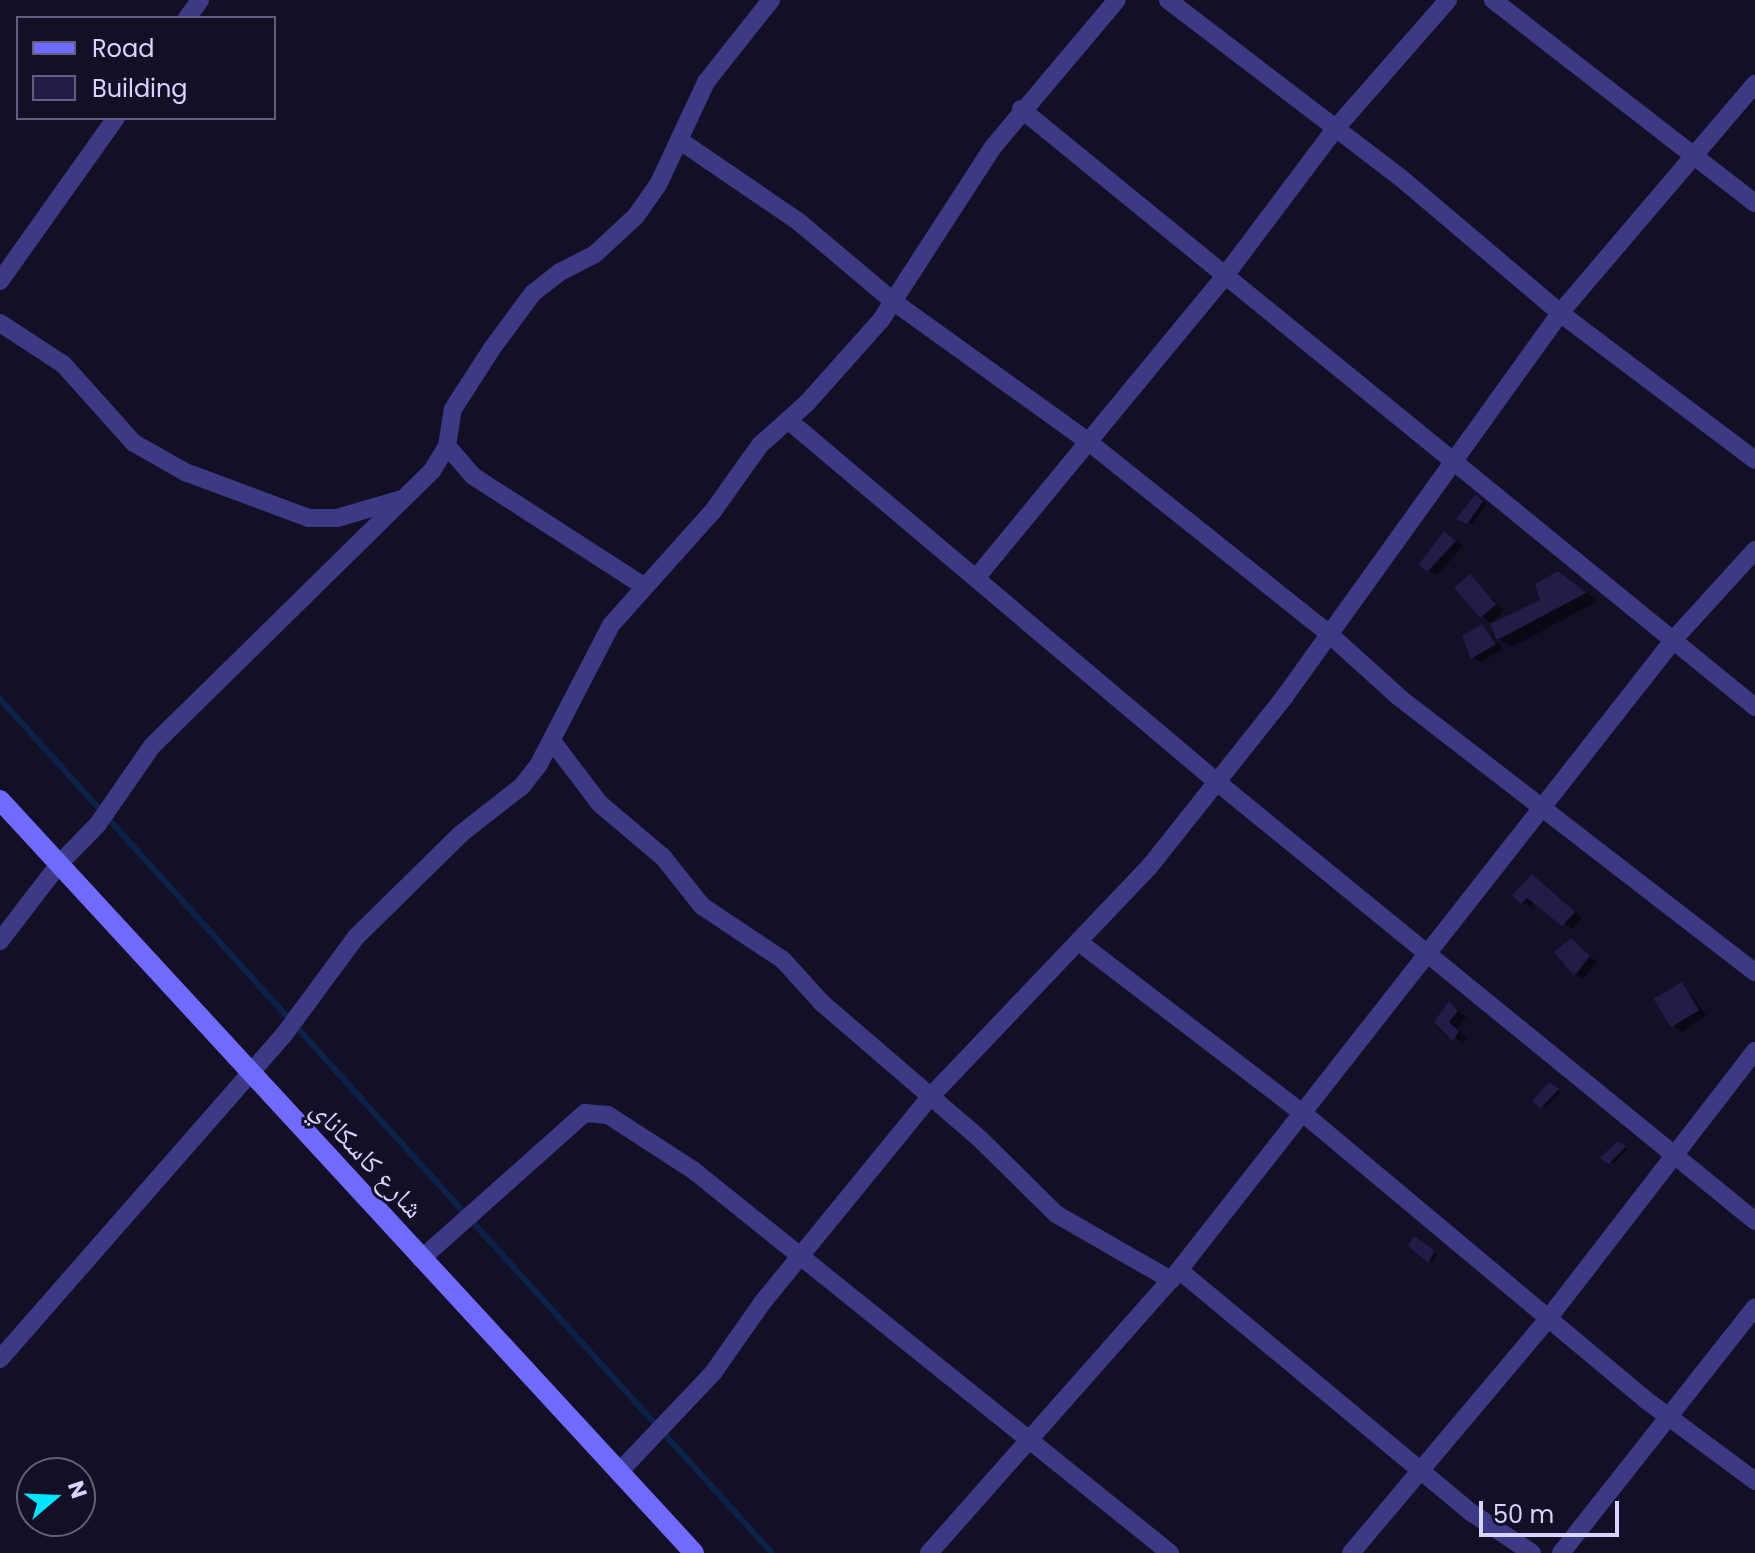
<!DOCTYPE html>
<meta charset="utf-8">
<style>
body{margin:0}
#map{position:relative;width:1755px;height:1553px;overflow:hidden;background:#130f26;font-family:Poppins,"Noto Naskh Arabic",sans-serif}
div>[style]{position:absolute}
.shadow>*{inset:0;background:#0007}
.stream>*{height:6px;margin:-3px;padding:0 3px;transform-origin:3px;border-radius:3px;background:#0c2248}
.building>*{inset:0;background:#241b47;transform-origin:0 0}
.street>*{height:18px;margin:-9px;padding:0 9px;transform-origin:9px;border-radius:9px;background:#3d3a85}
.secondary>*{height:20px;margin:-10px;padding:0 10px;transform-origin:10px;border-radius:10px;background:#6f6bff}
span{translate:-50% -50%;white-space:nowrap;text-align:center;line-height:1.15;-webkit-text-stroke:6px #130f26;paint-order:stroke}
.street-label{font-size:28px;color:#d9d4ff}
.legend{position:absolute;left:16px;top:16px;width:260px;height:104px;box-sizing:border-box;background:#130f26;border:2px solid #625e7d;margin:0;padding:10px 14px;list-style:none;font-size:24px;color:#d9d4ff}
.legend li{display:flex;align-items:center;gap:16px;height:40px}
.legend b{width:40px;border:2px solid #625e7d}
.north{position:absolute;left:16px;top:1457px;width:80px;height:80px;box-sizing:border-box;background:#130f26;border:2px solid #625e7d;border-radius:50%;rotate:71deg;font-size:22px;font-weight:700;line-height:32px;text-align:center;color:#d9d4ff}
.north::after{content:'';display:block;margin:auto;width:28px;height:36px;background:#00e5ff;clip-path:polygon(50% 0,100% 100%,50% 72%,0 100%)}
.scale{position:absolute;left:1479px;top:1501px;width:140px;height:36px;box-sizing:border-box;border:4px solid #d9d4ff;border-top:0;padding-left:10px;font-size:24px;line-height:28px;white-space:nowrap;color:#d9d4ff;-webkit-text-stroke:6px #130f26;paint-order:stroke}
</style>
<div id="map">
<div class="shadow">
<div style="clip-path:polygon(1479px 498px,1486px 505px,1472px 524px,1459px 518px)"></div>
<div style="clip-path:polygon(1445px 534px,1463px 546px,1437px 575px,1428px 570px)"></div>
<div style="clip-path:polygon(1558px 573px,1598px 601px,1512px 647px,1498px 639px,1542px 601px)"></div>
<div style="clip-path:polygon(1470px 577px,1504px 610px,1492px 623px,1484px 618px)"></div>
<div style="clip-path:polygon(1482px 627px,1503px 649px,1481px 662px,1473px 657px)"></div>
<div style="clip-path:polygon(1532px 876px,1582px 918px,1572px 929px,1535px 902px,1531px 907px,1523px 902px)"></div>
<div style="clip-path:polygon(1571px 940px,1597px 962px,1583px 979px,1575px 974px)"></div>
<div style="clip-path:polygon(1682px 984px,1706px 1015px,1683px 1032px,1675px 1027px)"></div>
<div style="clip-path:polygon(1449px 1003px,1466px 1017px,1457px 1029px,1467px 1037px,1463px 1044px,1437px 1022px)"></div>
<div style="clip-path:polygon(1550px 1084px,1561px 1092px,1545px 1108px,1542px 1106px)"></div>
<div style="clip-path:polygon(1618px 1143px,1628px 1149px,1613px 1164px,1603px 1157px)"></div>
<div style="clip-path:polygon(1415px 1239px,1437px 1254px,1433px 1263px,1410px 1246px)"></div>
</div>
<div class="stream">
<div style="left:0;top:699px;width:1151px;rotate:47.89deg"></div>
</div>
<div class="building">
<div style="clip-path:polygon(1476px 494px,1483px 502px,1467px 524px,1456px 519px)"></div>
<div style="clip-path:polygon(1444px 531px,1456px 541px,1427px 572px,1419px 564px)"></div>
<div style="clip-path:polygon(1558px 571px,1586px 593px,1497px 640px,1490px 624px,1540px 600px,1535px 584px)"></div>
<div style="left:1470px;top:574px;width:40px;height:21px;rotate:49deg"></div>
<div style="clip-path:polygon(1482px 624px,1496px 644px,1471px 659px,1462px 636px)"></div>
<div style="clip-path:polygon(1532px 874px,1575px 912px,1562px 926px,1527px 898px,1521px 904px,1512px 895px)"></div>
<div style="clip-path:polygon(1571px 938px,1590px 956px,1574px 976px,1554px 952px)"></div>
<div style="left:1682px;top:982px;width:33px;height:33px;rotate:59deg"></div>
<div style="clip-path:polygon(1449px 1001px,1458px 1011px,1449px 1022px,1459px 1031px,1453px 1041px,1434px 1022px)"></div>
<div style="clip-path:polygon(1549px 1082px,1559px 1089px,1541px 1108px,1532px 1101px)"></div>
<div style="clip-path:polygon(1618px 1141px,1626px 1146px,1609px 1164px,1599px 1158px)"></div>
<div style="clip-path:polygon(1414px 1236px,1435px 1251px,1428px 1263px,1408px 1246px)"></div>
</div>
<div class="street">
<div style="left:1168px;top:0;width:293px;rotate:37.4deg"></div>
<div style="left:1401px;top:178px;width:209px;rotate:40.3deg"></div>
<div style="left:1560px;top:313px;width:244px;rotate:37deg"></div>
<div style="left:1493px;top:0;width:331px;rotate:37.8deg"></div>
<div style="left:187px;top:18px;width:22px;rotate:-54deg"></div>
<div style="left:1021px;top:109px;width:947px;rotate:39.17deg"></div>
<div style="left:679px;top:140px;width:145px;rotate:34.3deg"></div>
<div style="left:799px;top:222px;width:124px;rotate:40.1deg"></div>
<div style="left:894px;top:302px;width:241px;rotate:35.7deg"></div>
<div style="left:1090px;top:443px;width:305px;rotate:38.6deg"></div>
<div style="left:1328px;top:633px;width:97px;rotate:42.1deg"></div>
<div style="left:1400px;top:698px;width:448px;rotate:37.7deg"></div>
<div style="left:0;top:281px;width:200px;rotate:-54.6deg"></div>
<div style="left:0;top:323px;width:75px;rotate:33.1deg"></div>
<div style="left:63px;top:364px;width:106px;rotate:48.1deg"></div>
<div style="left:134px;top:443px;width:59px;rotate:29.6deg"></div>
<div style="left:185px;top:472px;width:132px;rotate:20.4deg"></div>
<div style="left:309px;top:518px;width:28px"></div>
<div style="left:337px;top:518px;width:68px;rotate:-16.3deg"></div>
<div style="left:788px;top:420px;width:561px;rotate:40.16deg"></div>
<div style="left:1217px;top:782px;width:694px;rotate:39.21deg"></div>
<div style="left:447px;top:446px;width:40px;rotate:49deg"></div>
<div style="left:473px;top:476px;width:203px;rotate:32.8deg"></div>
<div style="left:976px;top:578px;width:395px;rotate:-50.5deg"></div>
<div style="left:1227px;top:273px;width:181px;rotate:-53.1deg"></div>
<div style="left:1336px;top:128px;width:170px;rotate:-48.8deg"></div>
<div style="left:552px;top:741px;width:79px;rotate:52.7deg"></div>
<div style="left:600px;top:804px;width:82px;rotate:40.1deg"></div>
<div style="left:663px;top:857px;width:63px;rotate:51.5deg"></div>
<div style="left:702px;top:906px;width:97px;rotate:33.7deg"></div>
<div style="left:783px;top:960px;width:58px;rotate:47.8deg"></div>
<div style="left:822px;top:1003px;width:208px;rotate:40.7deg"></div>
<div style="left:980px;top:1139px;width:107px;rotate:44.6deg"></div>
<div style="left:1056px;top:1214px;width:133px;rotate:29.9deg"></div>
<div style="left:0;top:941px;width:97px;rotate:-52.5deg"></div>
<div style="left:59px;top:864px;width:56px;rotate:-45.7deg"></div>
<div style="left:98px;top:824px;width:95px;rotate:-55.3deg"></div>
<div style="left:152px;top:746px;width:392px;rotate:-44.5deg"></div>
<div style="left:432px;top:471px;width:29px;rotate:-59deg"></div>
<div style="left:447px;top:446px;width:37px;rotate:-81deg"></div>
<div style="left:453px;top:409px;width:74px;rotate:-57.2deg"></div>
<div style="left:493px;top:347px;width:67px;rotate:-53.5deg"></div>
<div style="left:533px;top:293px;width:34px;rotate:-38deg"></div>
<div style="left:560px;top:272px;width:39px;rotate:-27deg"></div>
<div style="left:595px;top:254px;width:56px;rotate:-42.8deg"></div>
<div style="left:636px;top:216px;width:38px;rotate:-55deg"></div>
<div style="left:658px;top:185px;width:114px;rotate:-65deg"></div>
<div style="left:706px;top:82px;width:105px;rotate:-51.6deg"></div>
<div style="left:1080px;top:943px;width:282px;rotate:37.4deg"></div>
<div style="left:1304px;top:1114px;width:446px;rotate:39.9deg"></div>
<div style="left:1646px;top:1400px;width:136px;rotate:36.6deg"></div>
<div style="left:421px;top:1259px;width:220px;rotate:-41.7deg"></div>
<div style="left:585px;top:1113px;width:23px;rotate:5deg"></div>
<div style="left:608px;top:1115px;width:101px;rotate:32.9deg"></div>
<div style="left:693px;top:1170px;width:612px;rotate:38.76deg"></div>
<div style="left:1179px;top:1270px;width:381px;rotate:39.7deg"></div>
<div style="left:1472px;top:1513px;width:72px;rotate:33.7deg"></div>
<div style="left:0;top:1359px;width:429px;rotate:-48.8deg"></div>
<div style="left:283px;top:1036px;width:123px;rotate:-53.6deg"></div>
<div style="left:356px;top:937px;width:148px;rotate:-44.5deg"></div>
<div style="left:462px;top:833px;width:76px;rotate:-38.1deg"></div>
<div style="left:522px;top:786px;width:28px;rotate:-52deg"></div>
<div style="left:539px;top:764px;width:157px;rotate:-62.6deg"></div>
<div style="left:611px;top:625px;width:153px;rotate:-48.2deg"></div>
<div style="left:713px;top:511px;width:81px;rotate:-54.5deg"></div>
<div style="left:760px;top:445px;width:63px;rotate:-41.8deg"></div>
<div style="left:807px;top:403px;width:111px;rotate:-48.3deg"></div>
<div style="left:881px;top:320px;width:206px;rotate:-57.1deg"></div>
<div style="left:993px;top:147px;width:192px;rotate:-49.9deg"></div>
<div style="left:619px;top:1472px;width:137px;rotate:-46.5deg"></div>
<div style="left:713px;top:1373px;width:85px;rotate:-55deg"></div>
<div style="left:762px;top:1303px;width:266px;rotate:-50.8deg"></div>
<div style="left:930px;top:1097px;width:319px;rotate:-46.4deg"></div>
<div style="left:1150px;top:866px;width:217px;rotate:-51.5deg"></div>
<div style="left:1285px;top:696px;width:472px;rotate:-54.3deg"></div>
<div style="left:1560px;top:313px;width:301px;rotate:-49.6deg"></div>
<div style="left:929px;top:1553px;width:378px;rotate:-48.5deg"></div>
<div style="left:1179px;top:1270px;width:803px;rotate:-51.87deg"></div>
<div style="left:1675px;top:638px;width:119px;rotate:-47.7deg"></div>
<div style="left:1351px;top:1553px;width:304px;rotate:-49.9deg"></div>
<div style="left:1547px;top:1320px;width:340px;rotate:-52.3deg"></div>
<div style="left:1561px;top:1553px;width:313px;rotate:-51.7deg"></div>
</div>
<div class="secondary">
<div style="left:0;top:800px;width:1024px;rotate:47.33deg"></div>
</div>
<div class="street-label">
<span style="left:367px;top:1159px;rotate:47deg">شارع كاسكاناي</span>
</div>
<ul class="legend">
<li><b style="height:10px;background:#6f6bff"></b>Road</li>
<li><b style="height:22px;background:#241b47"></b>Building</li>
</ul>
<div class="north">N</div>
<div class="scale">50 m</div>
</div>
